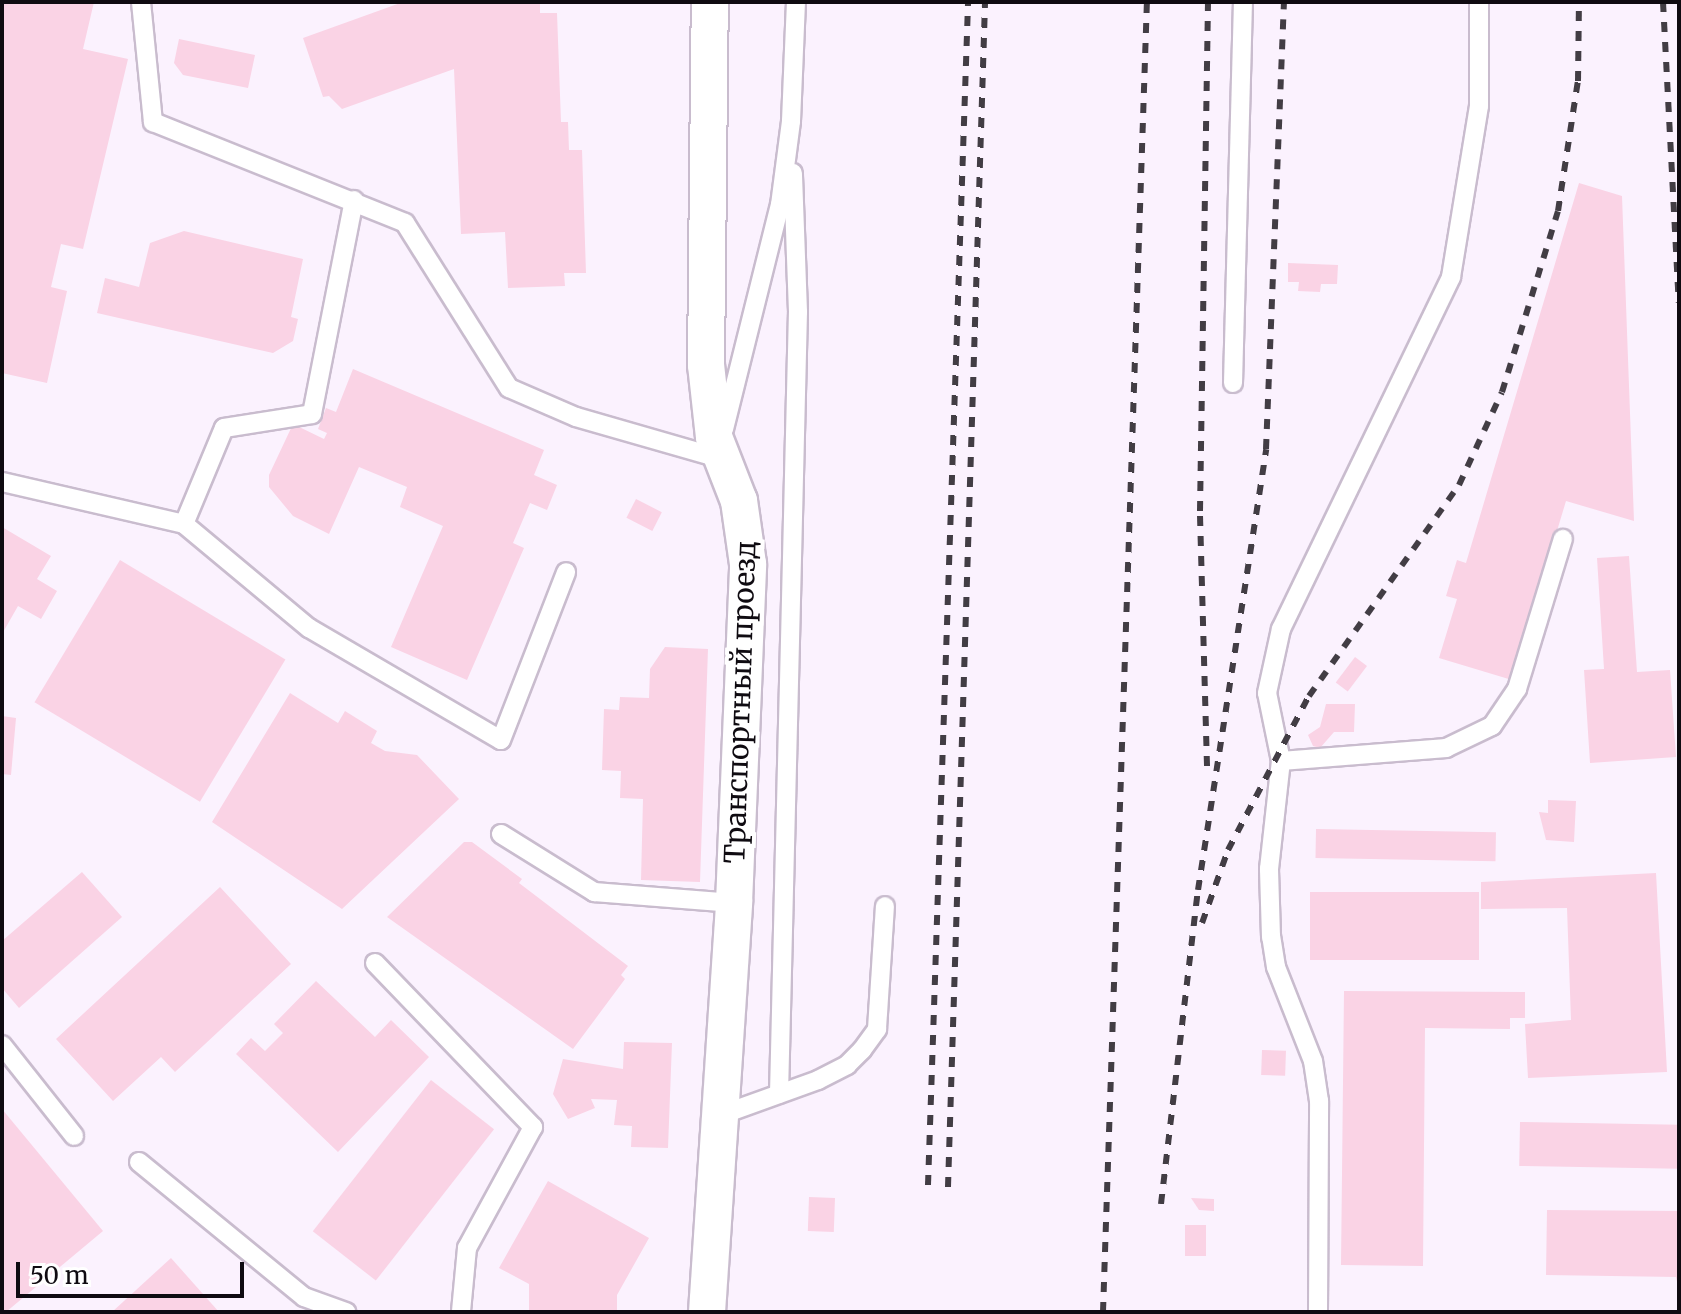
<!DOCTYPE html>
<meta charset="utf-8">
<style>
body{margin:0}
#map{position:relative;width:1681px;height:1314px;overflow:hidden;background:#fbf2fe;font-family:Merriweather,serif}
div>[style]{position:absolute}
.building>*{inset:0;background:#fad3e5;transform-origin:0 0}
.roads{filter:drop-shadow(2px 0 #c9bcce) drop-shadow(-2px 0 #c9bcce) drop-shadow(0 2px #c9bcce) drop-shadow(0 -2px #c9bcce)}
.service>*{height:18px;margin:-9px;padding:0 9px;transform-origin:9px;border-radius:9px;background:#fff}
.minor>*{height:36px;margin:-18px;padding:0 18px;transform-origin:18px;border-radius:18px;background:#fff}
.rail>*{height:6px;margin-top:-3px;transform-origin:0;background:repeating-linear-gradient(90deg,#423d44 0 10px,transparent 0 20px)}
span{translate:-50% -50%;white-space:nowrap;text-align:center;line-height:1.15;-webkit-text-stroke:8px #fff;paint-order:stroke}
.street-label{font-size:28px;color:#0f0b11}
.frame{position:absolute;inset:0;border:4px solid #0f0b11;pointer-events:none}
.scale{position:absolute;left:16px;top:1262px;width:228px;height:36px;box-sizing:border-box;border:4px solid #0f0b11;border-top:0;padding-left:10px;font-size:24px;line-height:28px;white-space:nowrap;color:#0f0b11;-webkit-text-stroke:6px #fff;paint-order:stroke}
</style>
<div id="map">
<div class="building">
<div style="clip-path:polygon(2px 2px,94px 2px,83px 49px,128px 59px,83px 249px,61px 244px,51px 287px,67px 291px,47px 383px,2px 373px)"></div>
<div style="clip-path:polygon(403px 2px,540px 2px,540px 13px,557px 13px,561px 122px,568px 122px,569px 150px,582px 150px,586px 273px,564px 273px,565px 286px,508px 288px,505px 232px,461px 234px,454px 69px,342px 109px,329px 96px,323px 97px,303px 38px)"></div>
<div style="clip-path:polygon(179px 39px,255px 55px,248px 88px,183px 75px,174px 63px)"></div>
<div style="clip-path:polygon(1579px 183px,1622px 196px,1634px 521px,1566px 501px,1512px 680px,1439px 658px,1457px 599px,1446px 596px,1457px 560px,1466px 563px)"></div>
<div style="clip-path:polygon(184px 231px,303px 259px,291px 317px,298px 319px,293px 341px,273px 353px,97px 313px,105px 278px,139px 287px,150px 243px)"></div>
<div style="clip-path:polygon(1288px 263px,1338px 265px,1337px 284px,1321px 284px,1320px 292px,1298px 291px,1299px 282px,1288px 282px)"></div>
<div style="clip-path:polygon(353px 369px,544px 450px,534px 475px,557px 485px,547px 510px,530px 503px,513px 543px,524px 548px,467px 680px,391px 647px,443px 526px,400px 507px,407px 487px,359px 467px,329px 534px,293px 516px,269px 487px,269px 475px,293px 424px,324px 439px,327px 433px,318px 429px,326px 408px,336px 412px)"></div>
<div style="left:636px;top:499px;width:29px;height:21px;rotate:27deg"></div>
<div style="clip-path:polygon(2px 527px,51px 556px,37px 579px,57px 591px,41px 619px,18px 606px,2px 634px)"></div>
<div style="clip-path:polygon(1629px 556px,1637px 672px,1670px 670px,1676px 757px,1590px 763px,1584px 670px,1604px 669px,1597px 558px)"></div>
<div style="left:120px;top:560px;width:193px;height:166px;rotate:31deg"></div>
<div style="clip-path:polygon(665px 647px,708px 649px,700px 882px,641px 880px,643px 799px,620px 798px,621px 771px,602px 770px,604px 709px,619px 710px,620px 697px,649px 698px,650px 669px)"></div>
<div style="left:1355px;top:657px;width:15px;height:32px;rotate:37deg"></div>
<div style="clip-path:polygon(290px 693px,338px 723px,345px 711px,377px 731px,371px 743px,385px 751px,417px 755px,459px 799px,342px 909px,212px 822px)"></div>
<div style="clip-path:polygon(1326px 704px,1355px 704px,1354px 732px,1334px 732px,1320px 748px,1313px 746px,1308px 735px,1320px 727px)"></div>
<div style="clip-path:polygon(2px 716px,16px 718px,11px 775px,2px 774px)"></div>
<div style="clip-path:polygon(1548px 800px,1576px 801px,1574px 842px,1546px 840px,1539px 812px,1548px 813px)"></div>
<div style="left:1316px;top:829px;width:180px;height:29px;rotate:1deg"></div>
<div style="clip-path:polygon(464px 842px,472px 842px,522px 879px,519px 883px,628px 966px,621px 975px,625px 979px,573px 1049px,387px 917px)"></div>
<div style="clip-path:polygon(82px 872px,122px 917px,19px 1008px,2px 988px,2px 941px)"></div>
<div style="clip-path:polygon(1656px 873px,1667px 1072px,1528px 1078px,1525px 1024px,1571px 1020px,1567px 908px,1481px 909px,1481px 882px)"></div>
<div style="clip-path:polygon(220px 887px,291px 964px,175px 1072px,161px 1057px,113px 1101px,56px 1039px)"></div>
<div style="left:1479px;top:892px;width:68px;height:169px;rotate:90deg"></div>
<div style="clip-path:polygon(316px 981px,375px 1037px,391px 1020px,429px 1057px,338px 1152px,236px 1054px,251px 1038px,265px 1051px,283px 1033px,274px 1024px)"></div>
<div style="clip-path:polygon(1344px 991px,1525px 992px,1525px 1018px,1510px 1018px,1510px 1029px,1425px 1028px,1423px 1266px,1341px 1265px)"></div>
<div style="clip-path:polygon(624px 1042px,672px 1043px,668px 1148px,631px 1147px,632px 1126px,614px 1125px,617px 1100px,591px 1099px,595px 1108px,568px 1119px,553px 1094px,563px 1059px,623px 1069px)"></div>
<div style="left:1262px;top:1050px;width:24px;height:25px;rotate:2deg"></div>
<div style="left:431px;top:1080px;width:80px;height:192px;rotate:38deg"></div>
<div style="clip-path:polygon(2px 1109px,103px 1231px,6px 1312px,2px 1312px)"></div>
<div style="left:1520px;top:1122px;width:159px;height:44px;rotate:1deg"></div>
<div style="clip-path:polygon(548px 1181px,649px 1238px,617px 1295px,617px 1312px,529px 1312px,529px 1284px,499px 1268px)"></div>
<div style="left:809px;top:1197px;width:26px;height:34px;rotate:2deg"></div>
<div style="clip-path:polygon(1191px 1198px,1214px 1199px,1214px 1211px,1199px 1210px)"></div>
<div style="clip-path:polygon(1547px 1210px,1679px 1211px,1679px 1291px,1676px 1277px,1546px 1275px)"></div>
<div style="left:1185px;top:1225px;width:21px;height:31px"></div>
<div style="clip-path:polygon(171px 1258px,219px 1312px,112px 1312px)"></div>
</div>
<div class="roads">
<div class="service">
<div style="left:141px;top:2px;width:121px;rotate:84.3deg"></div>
<div style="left:153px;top:122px;width:271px;rotate:21.8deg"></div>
<div style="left:405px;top:223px;width:195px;rotate:57.8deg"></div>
<div style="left:509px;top:388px;width:73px;rotate:23.4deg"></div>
<div style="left:576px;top:417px;width:149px;rotate:16deg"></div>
<div style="left:719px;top:458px;width:4px;rotate:-76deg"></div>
<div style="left:1233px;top:383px;width:381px;rotate:-88.5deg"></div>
<div style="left:724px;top:429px;width:231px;rotate:-76deg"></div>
<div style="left:780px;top:205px;width:85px;rotate:-82.5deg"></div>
<div style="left:791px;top:121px;width:119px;rotate:-87.6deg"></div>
<div style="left:2px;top:482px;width:187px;rotate:13deg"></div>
<div style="left:184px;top:524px;width:163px;rotate:39.8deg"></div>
<div style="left:309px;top:628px;width:222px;rotate:30.3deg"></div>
<div style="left:501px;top:740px;width:180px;rotate:-68.8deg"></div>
<div style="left:184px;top:524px;width:104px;rotate:-67.4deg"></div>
<div style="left:224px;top:428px;width:89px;rotate:-9deg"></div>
<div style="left:312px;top:414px;width:218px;rotate:-78.9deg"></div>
<div style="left:1281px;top:761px;width:166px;rotate:-4.5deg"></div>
<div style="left:1446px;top:748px;width:51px;rotate:-25.6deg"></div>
<div style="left:1492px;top:726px;width:45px;rotate:-56deg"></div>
<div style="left:1517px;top:689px;width:157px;rotate:-73deg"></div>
<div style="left:501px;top:834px;width:110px;rotate:31.9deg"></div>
<div style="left:594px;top:892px;width:140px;rotate:4.5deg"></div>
<div style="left:375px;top:963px;width:228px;rotate:46.1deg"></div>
<div style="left:533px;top:1127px;width:138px;rotate:118.6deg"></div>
<div style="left:467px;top:1248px;width:64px;rotate:95.4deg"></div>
<div style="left:2px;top:1045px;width:116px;rotate:51.6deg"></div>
<div style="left:779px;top:1094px;width:782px;rotate:-88.61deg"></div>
<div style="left:798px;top:312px;width:139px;rotate:-92.1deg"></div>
<div style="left:721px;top:1115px;width:103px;rotate:-19.8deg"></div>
<div style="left:818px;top:1080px;width:33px;rotate:-27deg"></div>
<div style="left:847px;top:1065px;width:21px;rotate:-45deg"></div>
<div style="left:862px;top:1050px;width:26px;rotate:-54deg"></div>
<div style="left:877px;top:1029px;width:123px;rotate:-86.3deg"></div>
<div style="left:139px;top:1162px;width:213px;rotate:39.3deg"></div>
<div style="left:304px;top:1297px;width:45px;rotate:19.7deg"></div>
<div style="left:1318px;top:1312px;width:211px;rotate:-89.7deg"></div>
<div style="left:1319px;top:1101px;width:40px;rotate:-98.5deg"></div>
<div style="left:1313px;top:1061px;width:101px;rotate:-111.5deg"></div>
<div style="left:1276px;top:967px;width:30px;rotate:-99deg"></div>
<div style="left:1271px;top:937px;width:68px;rotate:-91.7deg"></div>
<div style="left:1269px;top:869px;width:109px;rotate:-83.7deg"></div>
<div style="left:1281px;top:761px;width:69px;rotate:-101.6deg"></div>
<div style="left:1267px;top:693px;width:66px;rotate:-77.7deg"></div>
<div style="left:1281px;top:629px;width:391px;rotate:-64.2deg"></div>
<div style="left:1451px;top:277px;width:173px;rotate:-80.7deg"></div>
<div style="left:1479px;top:106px;width:104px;rotate:-90deg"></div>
</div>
<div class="minor">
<div style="left:707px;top:1312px;width:410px;rotate:-86.2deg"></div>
<div style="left:734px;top:903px;width:339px;rotate:-87.6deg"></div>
<div style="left:748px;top:564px;width:64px;rotate:-98.1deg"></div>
<div style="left:739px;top:501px;width:69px;rotate:-111.3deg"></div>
<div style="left:714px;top:437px;width:72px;rotate:-96.3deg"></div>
<div style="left:706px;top:365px;width:363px;rotate:-89.4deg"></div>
</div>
</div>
<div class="rail">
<div style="left:1663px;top:2px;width:301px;rotate:87deg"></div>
<div style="left:1207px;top:766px;width:255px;rotate:-91.6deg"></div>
<div style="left:1200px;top:511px;width:509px;rotate:-89.1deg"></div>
<div style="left:1202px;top:923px;width:77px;rotate:-70.4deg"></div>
<div style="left:1228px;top:850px;width:174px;rotate:-62.3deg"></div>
<div style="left:1309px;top:696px;width:259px;rotate:-54.6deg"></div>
<div style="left:1459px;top:485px;width:102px;rotate:-65.2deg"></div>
<div style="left:1502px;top:392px;width:189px;rotate:-72.8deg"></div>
<div style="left:1558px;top:211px;width:132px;rotate:-81.3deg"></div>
<div style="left:1578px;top:81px;width:79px;rotate:-89.3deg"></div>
<div style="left:928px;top:1185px;width:1184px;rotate:-88.06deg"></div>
<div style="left:948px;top:1187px;width:1186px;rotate:-88.21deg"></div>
<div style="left:1161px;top:1204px;width:316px;rotate:-83.3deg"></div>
<div style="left:1198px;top:890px;width:446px;rotate:-81.2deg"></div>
<div style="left:1266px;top:449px;width:447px;rotate:-87.7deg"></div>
<div style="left:1103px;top:1312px;width:1311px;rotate:-88.08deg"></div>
</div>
<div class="street-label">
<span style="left:740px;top:702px;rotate:-88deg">Транспортный проезд</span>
</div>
<div class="frame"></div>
<div class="scale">50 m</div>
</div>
